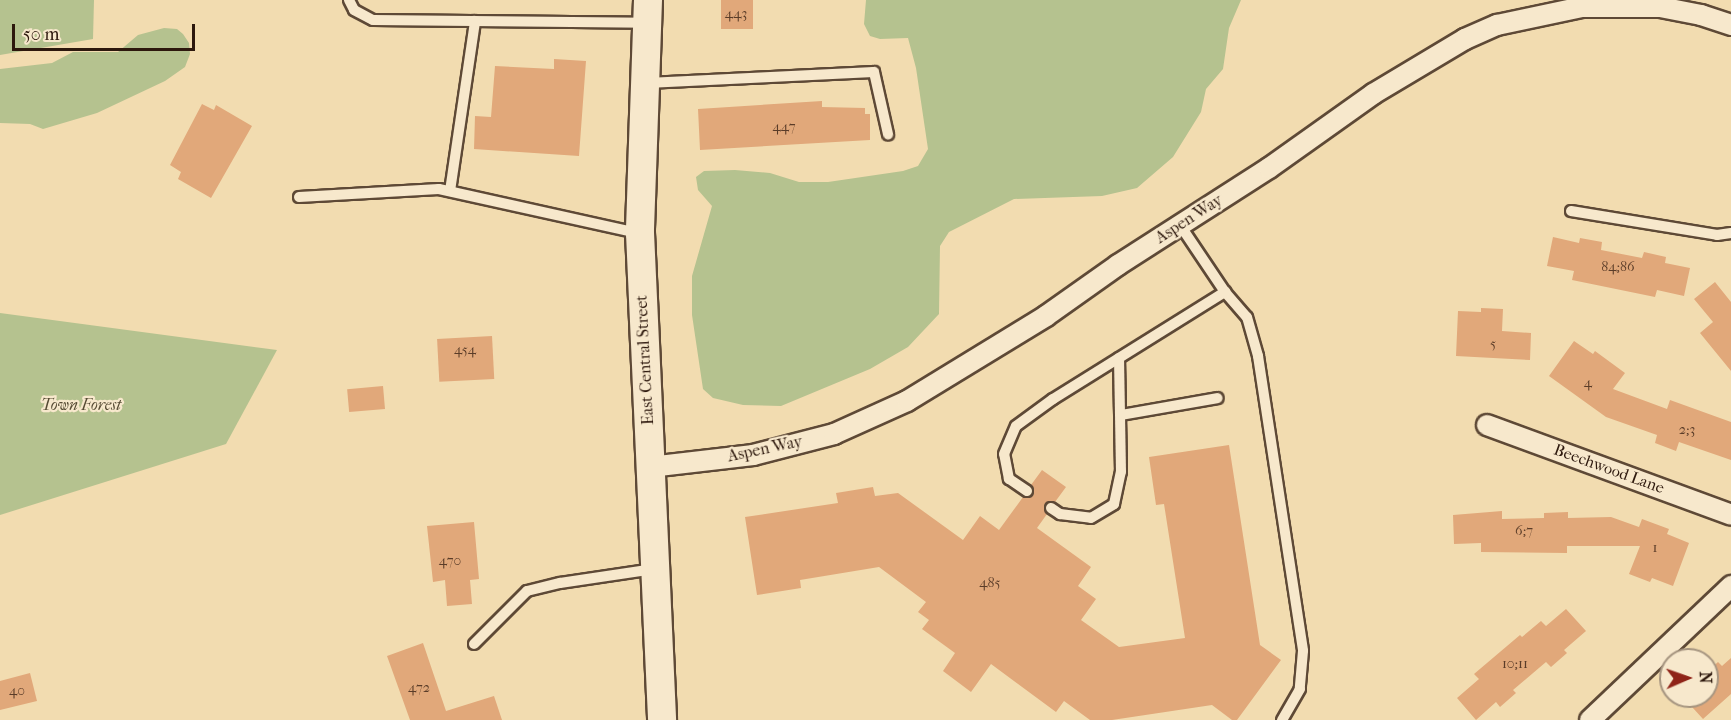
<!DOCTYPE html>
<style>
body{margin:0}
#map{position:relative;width:1731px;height:720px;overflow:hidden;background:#f2dcb0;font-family:"IM FELL French Canon",serif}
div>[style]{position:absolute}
.green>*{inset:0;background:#b5c28f}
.building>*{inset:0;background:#e1a87a;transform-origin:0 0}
.roads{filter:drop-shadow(2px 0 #5e4936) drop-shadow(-2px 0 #5e4936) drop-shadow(0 2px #5e4936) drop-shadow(0 -2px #5e4936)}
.service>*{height:10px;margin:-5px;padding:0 5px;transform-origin:5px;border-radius:5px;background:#f7e8cc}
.minor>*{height:20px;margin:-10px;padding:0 10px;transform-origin:10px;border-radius:10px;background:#f7e8cc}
.secondary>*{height:28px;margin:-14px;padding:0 14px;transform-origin:14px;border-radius:14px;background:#f7e8cc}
span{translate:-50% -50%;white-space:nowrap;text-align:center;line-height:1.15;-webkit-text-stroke:4.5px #f7e8cc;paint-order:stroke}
.number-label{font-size:14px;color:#5a3c28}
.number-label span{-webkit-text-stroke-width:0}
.street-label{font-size:16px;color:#2d180d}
.park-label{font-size:16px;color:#564b34;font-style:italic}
.north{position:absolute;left:1659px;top:648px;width:60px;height:60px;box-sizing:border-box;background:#f7e8cc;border:2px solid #a69580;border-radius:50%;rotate:88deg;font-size:16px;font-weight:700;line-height:24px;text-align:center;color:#2d180d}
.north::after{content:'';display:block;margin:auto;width:21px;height:27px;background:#8f2418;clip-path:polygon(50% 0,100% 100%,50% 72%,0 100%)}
.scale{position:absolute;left:12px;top:24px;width:183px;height:27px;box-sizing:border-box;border:3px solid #2d180d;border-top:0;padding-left:8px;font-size:18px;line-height:21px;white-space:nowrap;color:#2d180d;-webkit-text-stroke:4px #f7e8cc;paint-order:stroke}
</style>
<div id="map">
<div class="green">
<div style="clip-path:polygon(0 0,94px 0,93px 39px,0 55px)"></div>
<div style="clip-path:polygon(866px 0,1241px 0,1229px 28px,1223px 69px,1206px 89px,1201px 112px,1173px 157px,1137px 188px,1102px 196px,1014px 199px,949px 232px,940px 246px,939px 314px,908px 347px,870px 369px,781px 406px,743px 405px,713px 398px,703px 389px,692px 315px,692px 276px,712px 206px,698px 190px,696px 177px,704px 171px,735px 170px,770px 173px,799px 182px,828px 182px,903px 171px,918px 166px,928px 149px,916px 68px,908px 38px,880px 39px,870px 36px,864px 24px)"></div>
<div style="clip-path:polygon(164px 28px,177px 29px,183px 34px,189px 43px,190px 54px,185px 67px,165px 81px,97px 113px,43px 129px,30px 124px,0 123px,0 69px,52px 63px,73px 52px,118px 52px,138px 35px)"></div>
<div style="clip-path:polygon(0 313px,277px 350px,226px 444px,0 515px)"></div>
</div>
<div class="building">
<div style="left:721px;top:0;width:32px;height:29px"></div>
<div style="clip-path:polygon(554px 59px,586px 61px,579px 156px,474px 149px,475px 116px,491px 117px,495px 66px,554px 69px)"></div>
<div style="clip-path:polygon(822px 101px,822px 107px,865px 108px,865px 114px,870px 114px,870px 140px,700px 150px,698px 109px)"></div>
<div style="clip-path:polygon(202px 104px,214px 110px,216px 105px,252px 126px,211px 198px,178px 179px,181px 172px,170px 165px)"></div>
<div style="clip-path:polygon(1553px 237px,1579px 243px,1580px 238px,1602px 242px,1601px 250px,1642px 258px,1644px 252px,1666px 257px,1665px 263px,1690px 268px,1684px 296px,1657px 290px,1655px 297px,1572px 280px,1574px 271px,1547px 266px)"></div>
<div style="clip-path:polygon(1715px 282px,1731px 302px,1731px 371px,1700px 333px,1713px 322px,1694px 299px)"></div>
<div style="clip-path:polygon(1481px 308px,1503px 309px,1502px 331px,1531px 333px,1530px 360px,1456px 356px,1458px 311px,1481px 312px)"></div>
<div style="left:492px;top:336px;width:43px;height:55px;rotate:87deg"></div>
<div style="clip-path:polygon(1574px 341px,1593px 354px,1595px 351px,1625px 373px,1613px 389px,1667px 409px,1670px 400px,1731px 422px,1731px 460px,1679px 442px,1676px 451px,1655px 443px,1657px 435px,1606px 417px,1549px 376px)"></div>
<div style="left:383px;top:386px;width:23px;height:36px;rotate:85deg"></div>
<div style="clip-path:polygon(1229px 445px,1260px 645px,1281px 660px,1237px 720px,1232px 720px,1212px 705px,1112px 720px,1090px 720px,1064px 701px,1056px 712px,991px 664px,971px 692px,943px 671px,955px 653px,922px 629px,929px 620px,918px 612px,926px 602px,879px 567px,800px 580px,801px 588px,757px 595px,745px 517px,838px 503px,836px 493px,873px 487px,875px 496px,898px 493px,963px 540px,980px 516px,999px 530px,1023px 497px,1033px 496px,1034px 491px,1031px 485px,1042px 470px,1066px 487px,1055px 502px,1045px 503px,1044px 508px,1047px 514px,1037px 528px,1091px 567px,1078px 586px,1096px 599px,1081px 620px,1119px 647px,1185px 638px,1164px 504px,1156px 505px,1149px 457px)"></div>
<div style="clip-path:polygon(1502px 511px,1502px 519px,1544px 518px,1544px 513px,1568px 512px,1568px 518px,1611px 517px,1639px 527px,1642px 519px,1669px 529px,1667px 534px,1689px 543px,1673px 586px,1652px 578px,1650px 582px,1629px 574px,1640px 546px,1567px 546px,1567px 553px,1481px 552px,1481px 543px,1454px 544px,1453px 515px)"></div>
<div style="clip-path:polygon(474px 522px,479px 579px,470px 580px,472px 604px,447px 606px,445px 580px,433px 582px,427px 526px)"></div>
<div style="clip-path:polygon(1566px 609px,1586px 631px,1564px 650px,1567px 653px,1551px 667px,1546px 662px,1513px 690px,1516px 693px,1500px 707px,1496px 702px,1476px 720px,1457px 698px,1479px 679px,1474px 674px,1520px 635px,1522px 637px,1541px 621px,1546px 626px)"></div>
<div style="clip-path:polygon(423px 643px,446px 711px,494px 696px,502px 720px,410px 720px,387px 656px)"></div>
<div style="clip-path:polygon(1731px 658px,1731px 694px,1703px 719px,1682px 696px,1707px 696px,1707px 672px,1718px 662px,1722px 666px)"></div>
<div style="clip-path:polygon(30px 673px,37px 701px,0 710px,0 681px)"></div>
</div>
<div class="roads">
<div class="service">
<div style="left:349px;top:0;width:11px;rotate:63deg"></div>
<div style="left:354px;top:10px;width:21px;rotate:28deg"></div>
<div style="left:373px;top:20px;width:273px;rotate:0.6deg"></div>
<div style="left:647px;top:83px;width:227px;rotate:-2.8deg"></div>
<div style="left:874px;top:72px;width:64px;rotate:77.3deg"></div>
<div style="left:450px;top:191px;width:172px;rotate:-81.6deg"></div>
<div style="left:299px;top:197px;width:140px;rotate:-3.3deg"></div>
<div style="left:439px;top:189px;width:204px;rotate:12.5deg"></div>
<div style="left:1571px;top:211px;width:148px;rotate:9.3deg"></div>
<div style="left:1717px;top:235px;width:14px;rotate:-8deg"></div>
<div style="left:1180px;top:225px;width:81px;rotate:56.1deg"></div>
<div style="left:1225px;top:292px;width:33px;rotate:49deg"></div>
<div style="left:1247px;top:317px;width:41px;rotate:74.2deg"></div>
<div style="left:1258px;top:356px;width:298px;rotate:81.3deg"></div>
<div style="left:1303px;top:651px;width:38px;rotate:95deg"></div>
<div style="left:1300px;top:689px;width:36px;rotate:120deg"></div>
<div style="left:1121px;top:415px;width:98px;rotate:-9.9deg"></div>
<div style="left:1027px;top:491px;width:22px;rotate:-146deg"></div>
<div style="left:1009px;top:479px;width:25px;rotate:-101deg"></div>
<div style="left:1004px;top:454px;width:30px;rotate:-67deg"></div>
<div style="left:1016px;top:426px;width:46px;rotate:-36.1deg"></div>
<div style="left:1053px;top:399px;width:203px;rotate:-31.9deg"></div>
<div style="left:1051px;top:508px;width:11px;rotate:34deg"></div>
<div style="left:1060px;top:514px;width:31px;rotate:7deg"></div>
<div style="left:1091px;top:518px;width:27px;rotate:-31deg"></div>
<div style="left:1114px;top:504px;width:33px;rotate:-78deg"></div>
<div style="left:1121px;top:472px;width:114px;rotate:-91deg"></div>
<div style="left:474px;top:644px;width:75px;rotate:-45deg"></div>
<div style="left:527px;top:591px;width:34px;rotate:-14deg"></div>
<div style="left:560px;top:583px;width:95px;rotate:-8.5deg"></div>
</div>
<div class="minor">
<div style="left:1487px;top:425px;width:260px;rotate:20.2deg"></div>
<div style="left:650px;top:467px;width:104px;rotate:-6.6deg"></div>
<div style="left:753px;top:455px;width:84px;rotate:-14.5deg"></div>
<div style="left:834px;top:434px;width:80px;rotate:-24.3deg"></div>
<div style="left:907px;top:401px;width:163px;rotate:-31.4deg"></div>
<div style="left:1046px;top:316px;width:88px;rotate:-35.3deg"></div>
<div style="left:1118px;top:265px;width:179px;rotate:-32.7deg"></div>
<div style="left:1269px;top:168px;width:128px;rotate:-35.4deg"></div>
<div style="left:1373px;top:94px;width:107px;rotate:-30.9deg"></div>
<div style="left:1465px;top:39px;width:35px;rotate:-24deg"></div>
<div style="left:1497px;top:25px;width:87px;rotate:-12deg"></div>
<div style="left:1582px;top:7px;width:78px"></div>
<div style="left:1660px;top:7px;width:42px;rotate:11deg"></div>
<div style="left:1701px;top:15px;width:32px;rotate:18deg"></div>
<div style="left:1590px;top:720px;width:195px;rotate:-43.5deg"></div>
</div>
<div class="secondary">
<div style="left:648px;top:0;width:233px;rotate:92deg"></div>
<div style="left:640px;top:233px;width:487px;rotate:87.4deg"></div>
</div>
</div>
<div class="number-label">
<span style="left:736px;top:14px">443</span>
<span style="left:784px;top:127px">447</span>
<span style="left:1618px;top:267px">84;86</span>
<span style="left:1493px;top:344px">5</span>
<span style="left:465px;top:350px">454</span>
<span style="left:1588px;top:383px">4</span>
<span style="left:1687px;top:430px">2;3</span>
<span style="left:1524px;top:531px">6;7</span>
<span style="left:1655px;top:548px">1</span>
<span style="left:450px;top:561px">470</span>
<span style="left:990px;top:583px">485</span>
<span style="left:1515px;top:664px">10;11</span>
<span style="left:419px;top:688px">472</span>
<span style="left:17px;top:691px">40</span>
</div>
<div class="street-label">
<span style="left:1189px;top:219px;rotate:-33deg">Aspen Way</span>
<span style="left:645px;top:360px;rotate:-93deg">East Central Street</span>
<span style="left:765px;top:449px;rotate:-12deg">Aspen Way</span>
<span style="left:1609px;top:469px;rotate:20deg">Beechwood Lane</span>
</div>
<div class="park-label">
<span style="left:81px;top:405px">Town Forest</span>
</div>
<div class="north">N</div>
<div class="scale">50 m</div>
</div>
